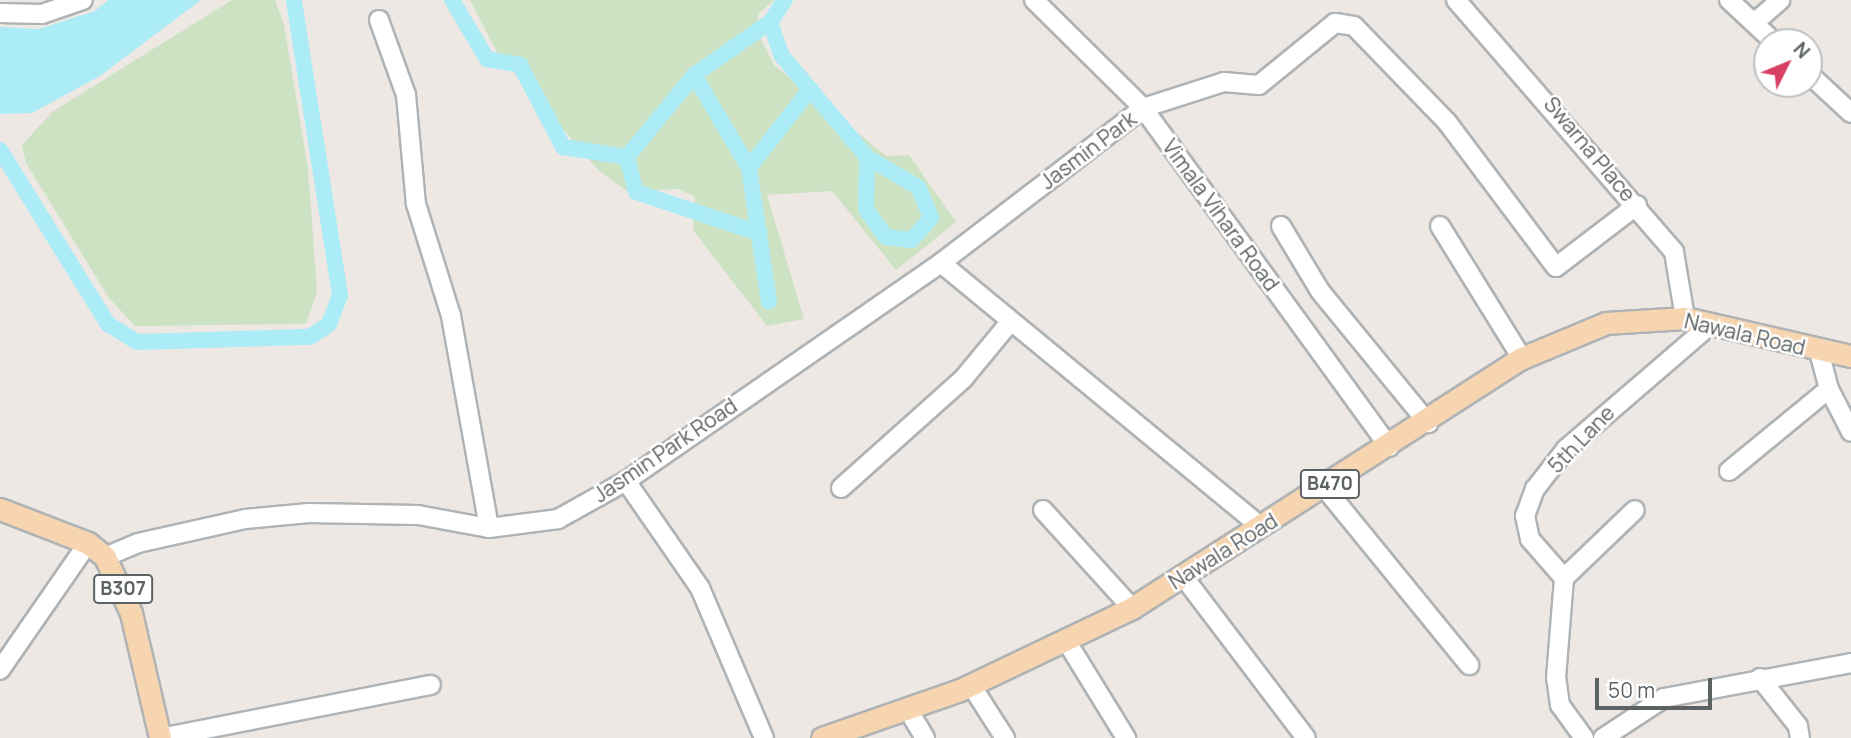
<!DOCTYPE html>
<style>
body{margin:0}
#map{position:relative;width:1851px;height:738px;overflow:hidden;background:#ede8e4;font-family:Manrope,sans-serif}
div>[style]{position:absolute}
.green>*{inset:0;background:#cce2c3}
.water>*{inset:0;background:#abecf6}
.canal>*{height:16px;margin:-8px;padding:0 8px;transform-origin:8px;border-radius:8px;background:#abecf6}
.roads{filter:drop-shadow(2px 0 #afb3b5) drop-shadow(-2px 0 #afb3b5) drop-shadow(0 2px #afb3b5) drop-shadow(0 -2px #afb3b5)}
.minor>*{height:18px;margin:-9px;padding:0 9px;transform-origin:9px;border-radius:9px;background:#fff}
.major>*{height:21px;margin:-10.5px;padding:0 10.5px;transform-origin:10.5px;border-radius:10.5px;background:#f6d5b0}
span{translate:-50% -50%;white-space:nowrap;text-align:center;line-height:1.15;-webkit-text-stroke:5px #fff;paint-order:stroke}
.shield-label span{padding:2px 5px;background:#fff;border:2px solid;border-radius:5px;-webkit-text-stroke-width:0}
.shield-label{font-size:19px;color:#5c6163;font-weight:700}
.street-label{font-size:21px;color:#5c6163}
.north{position:absolute;left:1753px;top:28px;width:70px;height:70px;box-sizing:border-box;background:#fff;border:2px solid #bec0c1;border-radius:50%;rotate:47deg;font-size:19px;font-weight:700;line-height:28px;text-align:center;color:#5c6163}
.north::after{content:'';display:block;margin:auto;width:24px;height:32px;background:#d74062;clip-path:polygon(50% 0,100% 100%,50% 72%,0 100%)}
.scale{position:absolute;left:1595px;top:678px;width:117px;height:32px;box-sizing:border-box;border:4px solid #5c6163;border-top:0;padding-left:9px;font-size:21px;line-height:24px;white-space:nowrap;color:#5c6163;-webkit-text-stroke:5px #fff;paint-order:stroke}
</style>
<div id="map">
<div class="green">
<div style="clip-path:polygon(232px 0,275px 0,284px 25px,308px 169px,317px 292px,306px 324px,135px 326px,109px 298px,26px 163px,22px 145px,52px 112px)"></div>
<div style="clip-path:polygon(470px 0,774px 0,758px 14px,757px 32px,774px 65px,886px 156px,909px 155px,956px 222px,896px 270px,832px 191px,767px 195px,804px 319px,767px 326px,693px 230px,695px 197px,679px 189px,627px 191px,599px 171px,498px 54px)"></div>
</div>
<div class="water">
<div style="clip-path:polygon(108px 0,201px 0,100px 76px,32px 113px,0 114px,0 27px,39px 29px,95px 11px)"></div>
</div>
<div class="canal">
<div style="left:452px;top:0;width:69px;rotate:59.3deg"></div>
<div style="left:487px;top:59px;width:34px;rotate:10deg"></div>
<div style="left:520px;top:65px;width:93px;rotate:62.3deg"></div>
<div style="left:563px;top:147px;width:65px;rotate:8.9deg"></div>
<div style="left:627px;top:157px;width:106px;rotate:-50.7deg"></div>
<div style="left:694px;top:75px;width:93px;rotate:-34.9deg"></div>
<div style="left:785px;top:0;width:27px;rotate:124deg"></div>
<div style="left:770px;top:22px;width:36px;rotate:71deg"></div>
<div style="left:782px;top:56px;width:132px;rotate:49.9deg"></div>
<div style="left:867px;top:157px;width:61px;rotate:30.8deg"></div>
<div style="left:919px;top:188px;width:32px;rotate:68deg"></div>
<div style="left:931px;top:218px;width:30px;rotate:132deg"></div>
<div style="left:911px;top:240px;width:25px;rotate:-173deg"></div>
<div style="left:886px;top:237px;width:34px;rotate:-126deg"></div>
<div style="left:866px;top:209px;width:52px;rotate:-88.9deg"></div>
<div style="left:694px;top:75px;width:108px;rotate:59.4deg"></div>
<div style="left:749px;top:168px;width:135px;rotate:81.5deg"></div>
<div style="left:0;top:150px;width:205px;rotate:58.2deg"></div>
<div style="left:108px;top:324px;width:34px;rotate:32deg"></div>
<div style="left:137px;top:342px;width:173px;rotate:-1.7deg"></div>
<div style="left:310px;top:337px;width:23px;rotate:-34deg"></div>
<div style="left:329px;top:324px;width:31px;rotate:-69deg"></div>
<div style="left:340px;top:295px;width:299px;rotate:-98.9deg"></div>
<div style="left:627px;top:157px;width:36px;rotate:76deg"></div>
<div style="left:636px;top:192px;width:130px;rotate:18.4deg"></div>
<div style="left:749px;top:168px;width:100px;rotate:-52.3deg"></div>
</div>
<div class="roads">
<div class="minor">
<div style="left:1034px;top:0;width:153px;rotate:44.7deg"></div>
<div style="left:1143px;top:108px;width:419px;rotate:54deg"></div>
<div style="left:1456px;top:0;width:333px;rotate:49.1deg"></div>
<div style="left:1674px;top:252px;width:67px;rotate:80.5deg"></div>
<div style="left:1729px;top:0;width:62px;rotate:43deg"></div>
<div style="left:0;top:13px;width:42px;rotate:1.4deg"></div>
<div style="left:42px;top:14px;width:43px;rotate:-18.9deg"></div>
<div style="left:379px;top:20px;width:80px;rotate:70.2deg"></div>
<div style="left:406px;top:95px;width:109px;rotate:84.8deg"></div>
<div style="left:416px;top:204px;width:117px;rotate:72.6deg"></div>
<div style="left:451px;top:316px;width:215px;rotate:79.8deg"></div>
<div style="left:1754px;top:23px;width:35px;rotate:-41deg"></div>
<div style="left:1809px;top:74px;width:57px;rotate:42.9deg"></div>
<div style="left:1281px;top:226px;width:76px;rotate:59deg"></div>
<div style="left:1320px;top:291px;width:171px;rotate:50.7deg"></div>
<div style="left:1440px;top:226px;width:155px;rotate:58.2deg"></div>
<div style="left:941px;top:263px;width:415px;rotate:39.5deg"></div>
<div style="left:1829px;top:389px;width:48px;rotate:62.9deg"></div>
<div style="left:1729px;top:471px;width:129px;rotate:-39.4deg"></div>
<div style="left:1829px;top:389px;width:39px;rotate:-105deg"></div>
<div style="left:626px;top:481px;width:130px;rotate:55.3deg"></div>
<div style="left:700px;top:588px;width:163px;rotate:66.9deg"></div>
<div style="left:1324px;top:487px;width:230px;rotate:50.8deg"></div>
<div style="left:841px;top:488px;width:164px;rotate:-41.8deg"></div>
<div style="left:963px;top:379px;width:75px;rotate:-50.4deg"></div>
<div style="left:1043px;top:510px;width:132px;rotate:47.8deg"></div>
<div style="left:105px;top:557px;width:36px;rotate:-23deg"></div>
<div style="left:138px;top:543px;width:110px;rotate:-12.6deg"></div>
<div style="left:245px;top:519px;width:64px;rotate:-5.4deg"></div>
<div style="left:309px;top:513px;width:109px;rotate:1.1deg"></div>
<div style="left:418px;top:515px;width:72px;rotate:10.4deg"></div>
<div style="left:489px;top:528px;width:70px;rotate:-7.4deg"></div>
<div style="left:558px;top:519px;width:78px;rotate:-29.2deg"></div>
<div style="left:626px;top:481px;width:383px;rotate:-34.7deg"></div>
<div style="left:941px;top:263px;width:255px;rotate:-37.5deg"></div>
<div style="left:1143px;top:108px;width:85px;rotate:-17.8deg"></div>
<div style="left:1224px;top:82px;width:35px;rotate:5deg"></div>
<div style="left:1259px;top:85px;width:98px;rotate:-39.2deg"></div>
<div style="left:1335px;top:23px;width:19px;rotate:9deg"></div>
<div style="left:1354px;top:26px;width:134px;rotate:45.9deg"></div>
<div style="left:1447px;top:122px;width:181px;rotate:53.1deg"></div>
<div style="left:1556px;top:267px;width:102px;rotate:-37.4deg"></div>
<div style="left:1183px;top:576px;width:203px;rotate:52.8deg"></div>
<div style="left:1564px;top:578px;width:98px;rotate:-43.8deg"></div>
<div style="left:1067px;top:642px;width:113px;rotate:58.4deg"></div>
<div style="left:0;top:670px;width:155px;rotate:-55.3deg"></div>
<div style="left:1760px;top:678px;width:61px;rotate:51.6deg"></div>
<div style="left:1798px;top:726px;width:12px;rotate:81deg"></div>
<div style="left:971px;top:685px;width:63px;rotate:57.3deg"></div>
<div style="left:907px;top:708px;width:35px;rotate:59deg"></div>
<div style="left:160px;top:738px;width:276px;rotate:-11.1deg"></div>
<div style="left:1584px;top:738px;width:41px;rotate:-126deg"></div>
<div style="left:1560px;top:705px;width:27px;rotate:-98deg"></div>
<div style="left:1556px;top:678px;width:100px;rotate:-85.4deg"></div>
<div style="left:1564px;top:578px;width:52px;rotate:-131.1deg"></div>
<div style="left:1530px;top:539px;width:24px;rotate:-102deg"></div>
<div style="left:1525px;top:516px;width:29px;rotate:-70deg"></div>
<div style="left:1535px;top:489px;width:51px;rotate:-52.2deg"></div>
<div style="left:1566px;top:449px;width:190px;rotate:-40.7deg"></div>
<div style="left:1603px;top:738px;width:73px;rotate:-33.3deg"></div>
<div style="left:1664px;top:698px;width:190px;rotate:-10.6deg"></div>
</div>
<div class="major">
<div style="left:0;top:509px;width:94px;rotate:21.1deg"></div>
<div style="left:88px;top:543px;width:22px;rotate:39deg"></div>
<div style="left:105px;top:557px;width:62px;rotate:65.1deg"></div>
<div style="left:131px;top:613px;width:128px;rotate:76.9deg"></div>
<div style="left:822px;top:738px;width:146px;rotate:-19.2deg"></div>
<div style="left:960px;top:690px;width:191px;rotate:-25.5deg"></div>
<div style="left:1132px;top:608px;width:463px;rotate:-32.7deg"></div>
<div style="left:1522px;top:358px;width:91px;rotate:-22.6deg"></div>
<div style="left:1606px;top:323px;width:79px;rotate:-3.6deg"></div>
<div style="left:1685px;top:318px;width:170px;rotate:12.9deg"></div>
</div>
</div>
<div class="shield-label">
<span style="left:1330px;top:484px">B470</span>
<span style="left:123px;top:589px">B307</span>
</div>
<div class="street-label">
<span style="left:1590px;top:149px;rotate:50deg">Swarna Place</span>
<span style="left:1088px;top:150px;rotate:-37deg">Jasmin Park</span>
<span style="left:1221px;top:215px;rotate:54deg">Vimala Vihara Road</span>
<span style="left:1745px;top:334px;rotate:13deg">Nawala Road</span>
<span style="left:1581px;top:439px;rotate:-46deg">5th Lane</span>
<span style="left:665px;top:450px;rotate:-34deg">Jasmin Park Road</span>
<span style="left:1223px;top:551px;rotate:-32deg">Nawala Road</span>
</div>
<div class="north">N</div>
<div class="scale">50 m</div>
</div>
